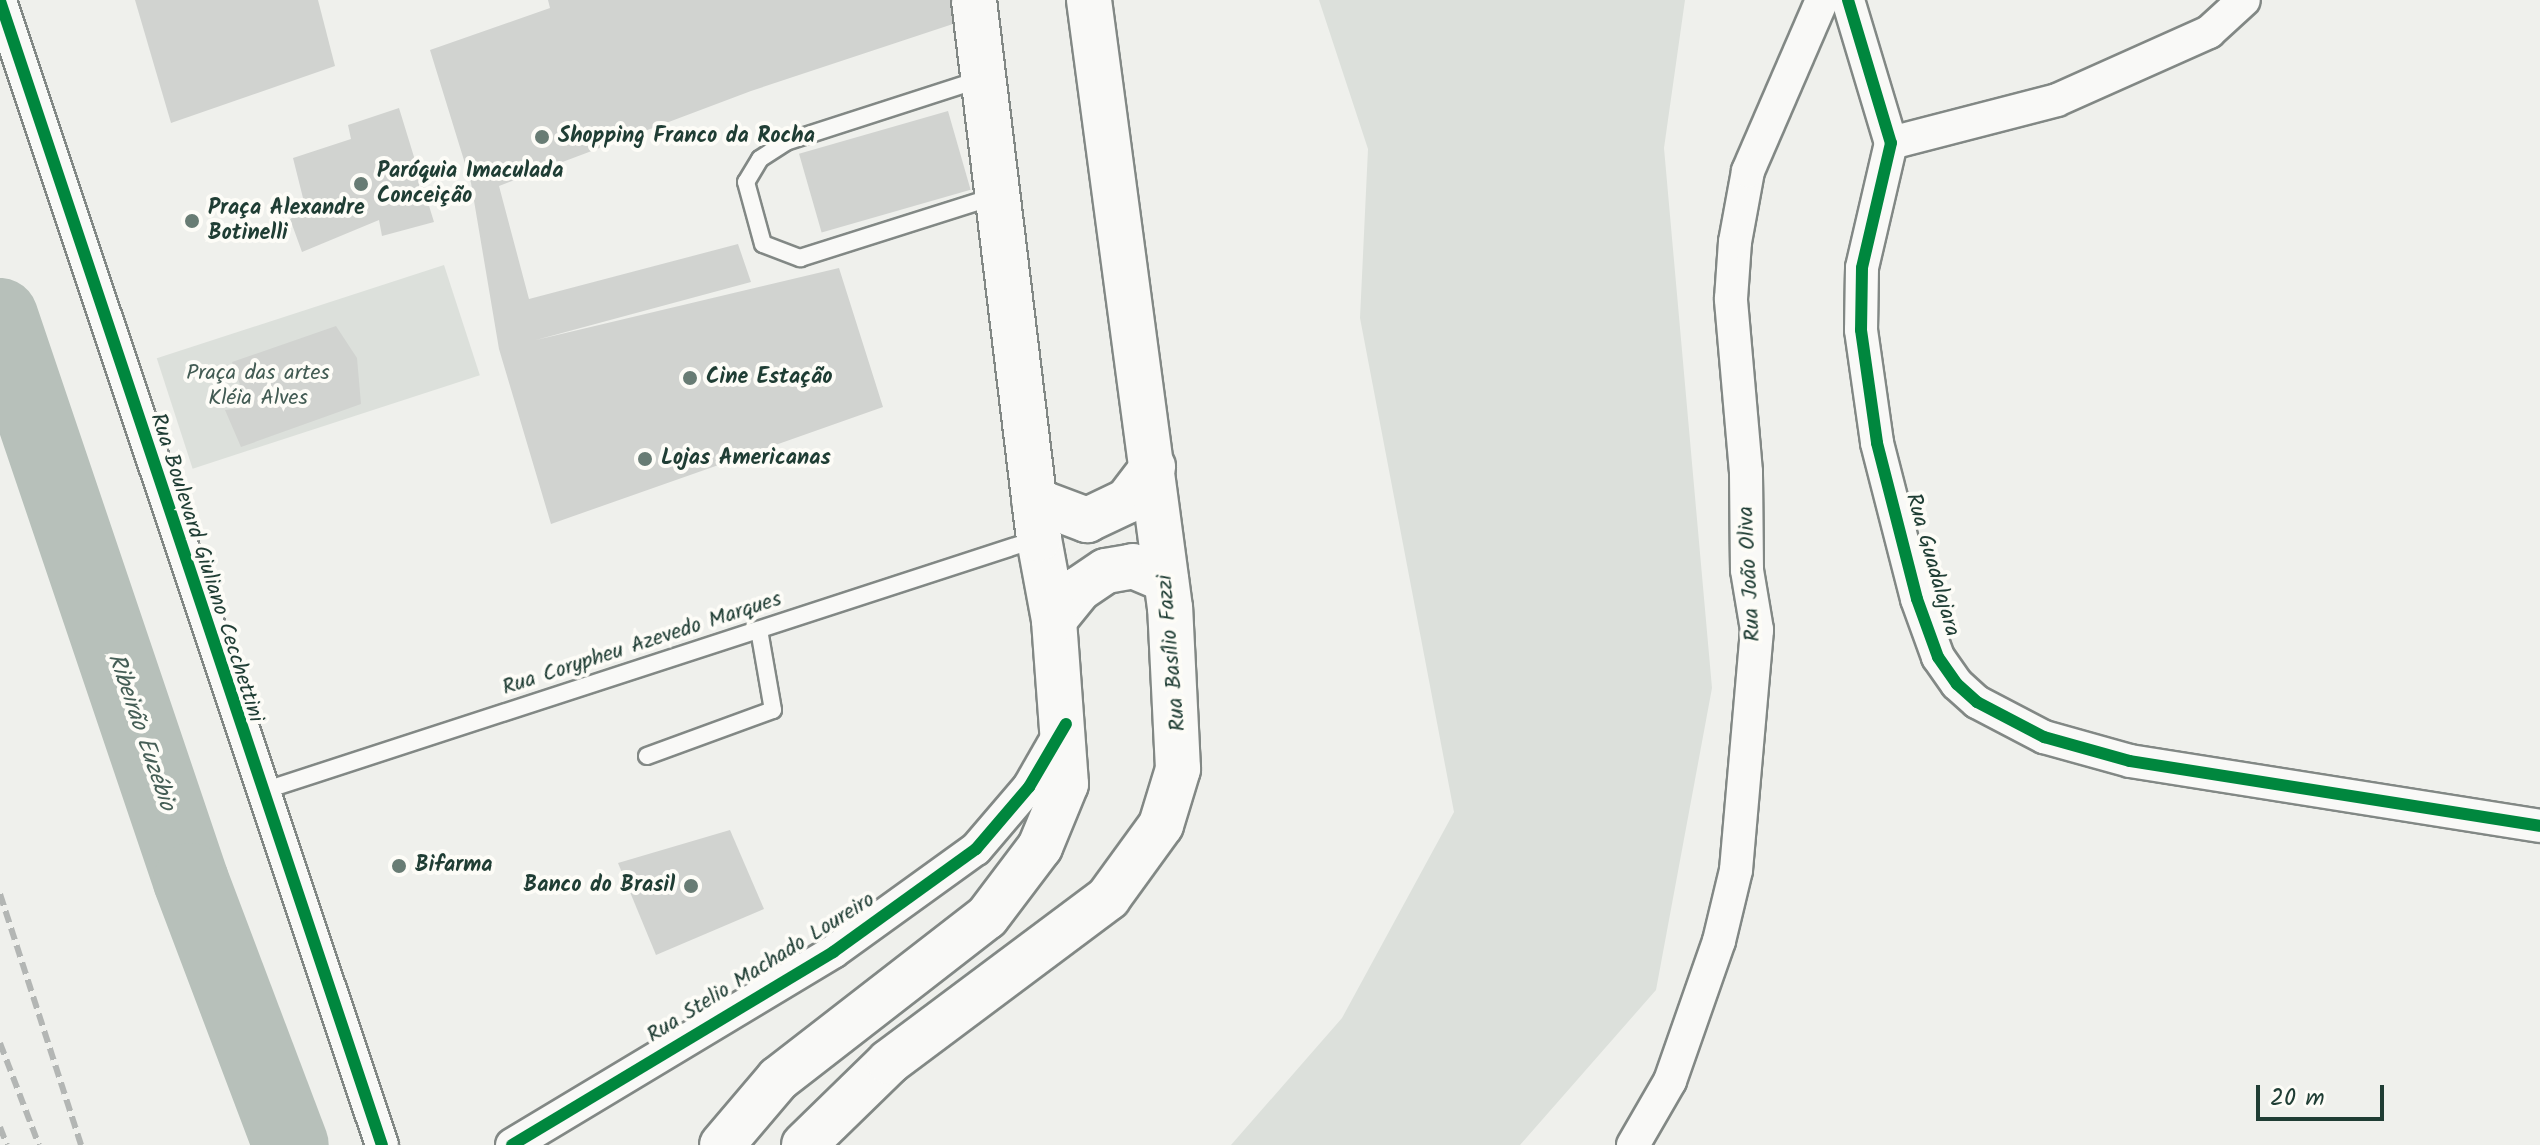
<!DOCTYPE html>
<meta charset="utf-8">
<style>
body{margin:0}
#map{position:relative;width:2540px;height:1145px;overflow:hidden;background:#eff0ec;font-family:Kalam,sans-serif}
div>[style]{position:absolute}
.green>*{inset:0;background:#dce0db;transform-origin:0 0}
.river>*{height:76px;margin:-38px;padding:0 38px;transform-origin:38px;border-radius:38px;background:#b7c0ba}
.building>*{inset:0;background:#d1d3d0;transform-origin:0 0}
.roads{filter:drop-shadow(2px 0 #828885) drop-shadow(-2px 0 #828885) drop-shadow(0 2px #828885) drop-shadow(0 -2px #828885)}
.service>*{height:16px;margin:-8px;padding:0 8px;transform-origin:8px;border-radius:8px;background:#f9f9f7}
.minor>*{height:32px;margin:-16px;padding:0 16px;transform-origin:16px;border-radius:16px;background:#f9f9f7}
.secondary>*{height:44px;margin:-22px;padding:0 22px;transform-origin:22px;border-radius:22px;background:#f9f9f7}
.rail>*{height:6px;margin-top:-3px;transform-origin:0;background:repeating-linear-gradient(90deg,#b3b6b4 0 12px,transparent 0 18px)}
.cycleway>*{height:12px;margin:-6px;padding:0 6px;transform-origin:6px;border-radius:6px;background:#00873e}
.dots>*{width:22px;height:22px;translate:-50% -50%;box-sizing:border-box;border:4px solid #fdfcf7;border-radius:50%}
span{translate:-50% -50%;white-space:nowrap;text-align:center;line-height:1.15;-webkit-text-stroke:8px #fdfcf7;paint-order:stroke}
.poi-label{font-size:22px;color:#1f3d34;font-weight:700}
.left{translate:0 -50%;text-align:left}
.right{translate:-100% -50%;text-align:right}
.park-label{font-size:22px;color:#425b53}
.street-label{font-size:22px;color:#1f3d34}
.water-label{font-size:24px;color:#455e56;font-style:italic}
.scale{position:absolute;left:2256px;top:1085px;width:128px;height:36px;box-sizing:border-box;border:4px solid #1f3d34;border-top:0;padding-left:10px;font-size:24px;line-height:28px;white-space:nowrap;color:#1f3d34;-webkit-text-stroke:6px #fdfcf7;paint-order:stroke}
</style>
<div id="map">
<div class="green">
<div style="clip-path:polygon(1319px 0,1685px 0,1664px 148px,1712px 688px,1656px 990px,1520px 1145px,1231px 1145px,1342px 1018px,1454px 812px,1360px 318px,1368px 149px)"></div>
<div style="left:444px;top:265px;width:116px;height:302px;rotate:72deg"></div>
</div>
<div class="river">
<div style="left:0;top:316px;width:596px;rotate:71.32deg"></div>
<div style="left:191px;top:881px;width:282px;rotate:69.3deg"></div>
</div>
<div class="building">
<div style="clip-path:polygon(135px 0,318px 0,335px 66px,171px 123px)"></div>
<div style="clip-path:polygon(548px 0,957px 0,962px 21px,751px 91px,499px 186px,529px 299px,738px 244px,751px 282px,536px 340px,839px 268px,883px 407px,551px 524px,499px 349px,471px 183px,430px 50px,550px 8px)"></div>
<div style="clip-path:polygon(399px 108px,434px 222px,382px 236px,379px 220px,302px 252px,290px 219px,306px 210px,293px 158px,351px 139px,348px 125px)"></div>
<div style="left:948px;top:111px;width:82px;height:155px;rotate:74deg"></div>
<div style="clip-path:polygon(336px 326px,357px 358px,361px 404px,241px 447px,225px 410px,248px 407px,232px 362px)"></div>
<div style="clip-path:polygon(730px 830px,764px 909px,656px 955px,618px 863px)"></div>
</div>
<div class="roads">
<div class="service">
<div style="left:981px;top:79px;width:205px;rotate:162.1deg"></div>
<div style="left:786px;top:142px;width:31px;rotate:147deg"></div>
<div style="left:760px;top:159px;width:27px;rotate:121deg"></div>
<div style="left:746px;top:182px;width:64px;rotate:74.7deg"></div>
<div style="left:763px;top:244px;width:40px;rotate:21deg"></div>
<div style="left:800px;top:258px;width:205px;rotate:-17.6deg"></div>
<div style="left:647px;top:756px;width:134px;rotate:-20.1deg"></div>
<div style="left:773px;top:710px;width:81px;rotate:-99.9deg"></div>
<div style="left:260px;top:792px;width:817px;rotate:-18.04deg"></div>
</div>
<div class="minor">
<div style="left:1848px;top:0;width:149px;rotate:73.3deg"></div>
<div style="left:1891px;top:143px;width:128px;rotate:103.1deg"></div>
<div style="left:1862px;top:268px;width:62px;rotate:90.9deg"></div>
<div style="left:1861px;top:330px;width:114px;rotate:81.9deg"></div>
<div style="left:1877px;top:443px;width:161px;rotate:75.6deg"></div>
<div style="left:1917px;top:599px;width:62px;rotate:70.1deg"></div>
<div style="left:1938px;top:657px;width:33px;rotate:55deg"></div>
<div style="left:1957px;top:684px;width:27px;rotate:42deg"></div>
<div style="left:1977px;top:702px;width:76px;rotate:27.6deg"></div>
<div style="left:2044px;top:737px;width:89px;rotate:15.6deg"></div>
<div style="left:2130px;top:761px;width:415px;rotate:9deg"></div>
<div style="left:0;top:1px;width:1206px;rotate:71.54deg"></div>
<div style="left:1891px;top:143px;width:171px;rotate:-14.5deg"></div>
<div style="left:2057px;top:100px;width:167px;rotate:-24.1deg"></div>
<div style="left:2209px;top:32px;width:47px;rotate:-42.4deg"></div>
<div style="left:512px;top:1145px;width:375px;rotate:-31deg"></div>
<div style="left:833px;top:952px;width:176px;rotate:-35.8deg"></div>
<div style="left:976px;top:849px;width:82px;rotate:-49.5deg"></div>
<div style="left:1029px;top:787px;width:70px;rotate:-60.2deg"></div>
<div style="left:1633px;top:1145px;width:74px;rotate:-60deg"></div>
<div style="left:1670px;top:1081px;width:148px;rotate:-70.7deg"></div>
<div style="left:1719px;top:941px;width:73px;rotate:-76.5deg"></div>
<div style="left:1736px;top:870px;width:241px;rotate:-85deg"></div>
<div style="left:1757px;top:630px;width:61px;rotate:-99.5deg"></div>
<div style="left:1747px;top:570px;width:98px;rotate:-90.6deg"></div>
<div style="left:1746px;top:472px;width:174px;rotate:-95deg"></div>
<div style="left:1731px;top:299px;width:57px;rotate:-86deg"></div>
<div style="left:1735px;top:242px;width:72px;rotate:-79.6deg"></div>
<div style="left:1748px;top:171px;width:186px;rotate:-66.6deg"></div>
</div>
<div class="secondary">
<div style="left:1034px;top:500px;width:57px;rotate:20.7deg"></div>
<div style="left:1087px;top:520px;width:44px;rotate:-25.4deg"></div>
<div style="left:1127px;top:501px;width:43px;rotate:-52.6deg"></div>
<div style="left:1054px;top:620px;width:40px;rotate:-51deg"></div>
<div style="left:1079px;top:589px;width:32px;rotate:-34deg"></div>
<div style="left:1106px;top:571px;width:27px;rotate:-10deg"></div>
<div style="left:1133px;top:566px;width:36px;rotate:23deg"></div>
<div style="left:722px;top:1145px;width:87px;rotate:-49.7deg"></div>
<div style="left:778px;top:1079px;width:264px;rotate:-37.8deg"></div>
<div style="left:987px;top:917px;width:88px;rotate:-52.9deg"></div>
<div style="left:1040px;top:847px;width:68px;rotate:-67.6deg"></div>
<div style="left:1066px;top:784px;width:164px;rotate:-94.2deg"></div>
<div style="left:1054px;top:620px;width:82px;rotate:-100.5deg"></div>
<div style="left:1039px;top:539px;width:543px;rotate:-96.88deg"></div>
<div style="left:804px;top:1145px;width:119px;rotate:-44.3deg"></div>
<div style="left:889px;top:1062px;width:274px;rotate:-36.8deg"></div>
<div style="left:1108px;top:898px;width:90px;rotate:-54deg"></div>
<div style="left:1161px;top:825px;width:59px;rotate:-73.1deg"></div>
<div style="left:1178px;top:769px;width:161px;rotate:-92.8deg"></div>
<div style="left:1170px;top:608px;width:613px;rotate:-97.59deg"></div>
</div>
</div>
<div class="rail">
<div style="left:0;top:894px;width:264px;rotate:72.1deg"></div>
<div style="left:0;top:1043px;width:109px;rotate:69.1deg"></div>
<div style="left:0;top:1127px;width:19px;rotate:69deg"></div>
</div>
<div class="cycleway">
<div style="left:1848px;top:0;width:149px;rotate:73.3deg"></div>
<div style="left:1891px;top:143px;width:128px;rotate:103.1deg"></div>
<div style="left:1862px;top:268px;width:62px;rotate:90.9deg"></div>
<div style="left:1861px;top:330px;width:114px;rotate:81.9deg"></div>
<div style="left:1877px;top:443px;width:161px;rotate:75.6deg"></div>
<div style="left:1917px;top:599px;width:62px;rotate:70.1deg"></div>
<div style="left:1938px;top:657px;width:33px;rotate:55deg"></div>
<div style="left:1957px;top:684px;width:27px;rotate:42deg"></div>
<div style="left:1977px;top:702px;width:76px;rotate:27.6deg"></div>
<div style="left:2044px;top:737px;width:89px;rotate:15.6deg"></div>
<div style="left:2130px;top:761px;width:415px;rotate:9deg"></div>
<div style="left:0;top:1px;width:1206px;rotate:71.54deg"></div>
<div style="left:512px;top:1145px;width:375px;rotate:-31deg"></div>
<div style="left:833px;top:952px;width:176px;rotate:-35.8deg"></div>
<div style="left:976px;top:849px;width:82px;rotate:-49.5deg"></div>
<div style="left:1029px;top:787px;width:73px;rotate:-59.6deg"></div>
</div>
<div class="dots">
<div style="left:542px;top:137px;background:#687c74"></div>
<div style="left:361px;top:184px;background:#687c74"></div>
<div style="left:192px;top:221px;background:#687c74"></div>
<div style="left:690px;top:378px;background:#687c74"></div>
<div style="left:645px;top:459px;background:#687c74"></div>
<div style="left:399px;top:866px;background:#687c74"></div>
<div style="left:691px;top:886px;background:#687c74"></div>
</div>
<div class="poi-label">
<span class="left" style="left:558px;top:137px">Shopping Franco da Rocha</span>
<span class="left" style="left:377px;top:184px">Paróquia Imaculada<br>Conceição</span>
<span class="left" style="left:208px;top:221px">Praça Alexandre<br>Botinelli</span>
<span class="left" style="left:706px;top:378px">Cine Estação</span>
<span class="left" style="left:661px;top:459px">Lojas Americanas</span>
<span class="left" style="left:415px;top:866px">Bifarma</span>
<span class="right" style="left:675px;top:886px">Banco do Brasil</span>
</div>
<div class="park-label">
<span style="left:258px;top:386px">Praça das artes<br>Kléia Alves</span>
</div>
<div class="street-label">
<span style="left:1932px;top:565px;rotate:74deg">Rua Guadalajara</span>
<span style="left:206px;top:568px;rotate:72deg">Rua Boulevard Giuliano Cecchettini</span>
<span style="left:1750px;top:574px;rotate:-93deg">Rua João Oliva</span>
<span style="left:642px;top:644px;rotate:-18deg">Rua Corypheu Azevedo Marques</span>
<span style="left:1172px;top:653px;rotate:-95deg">Rua Basílio Fazzi</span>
<span style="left:761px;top:968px;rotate:-32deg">Rua Stelio Machado Loureiro</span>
</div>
<div class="water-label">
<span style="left:141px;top:732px;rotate:71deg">Ribeirão Euzébio</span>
</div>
<div class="scale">20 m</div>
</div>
